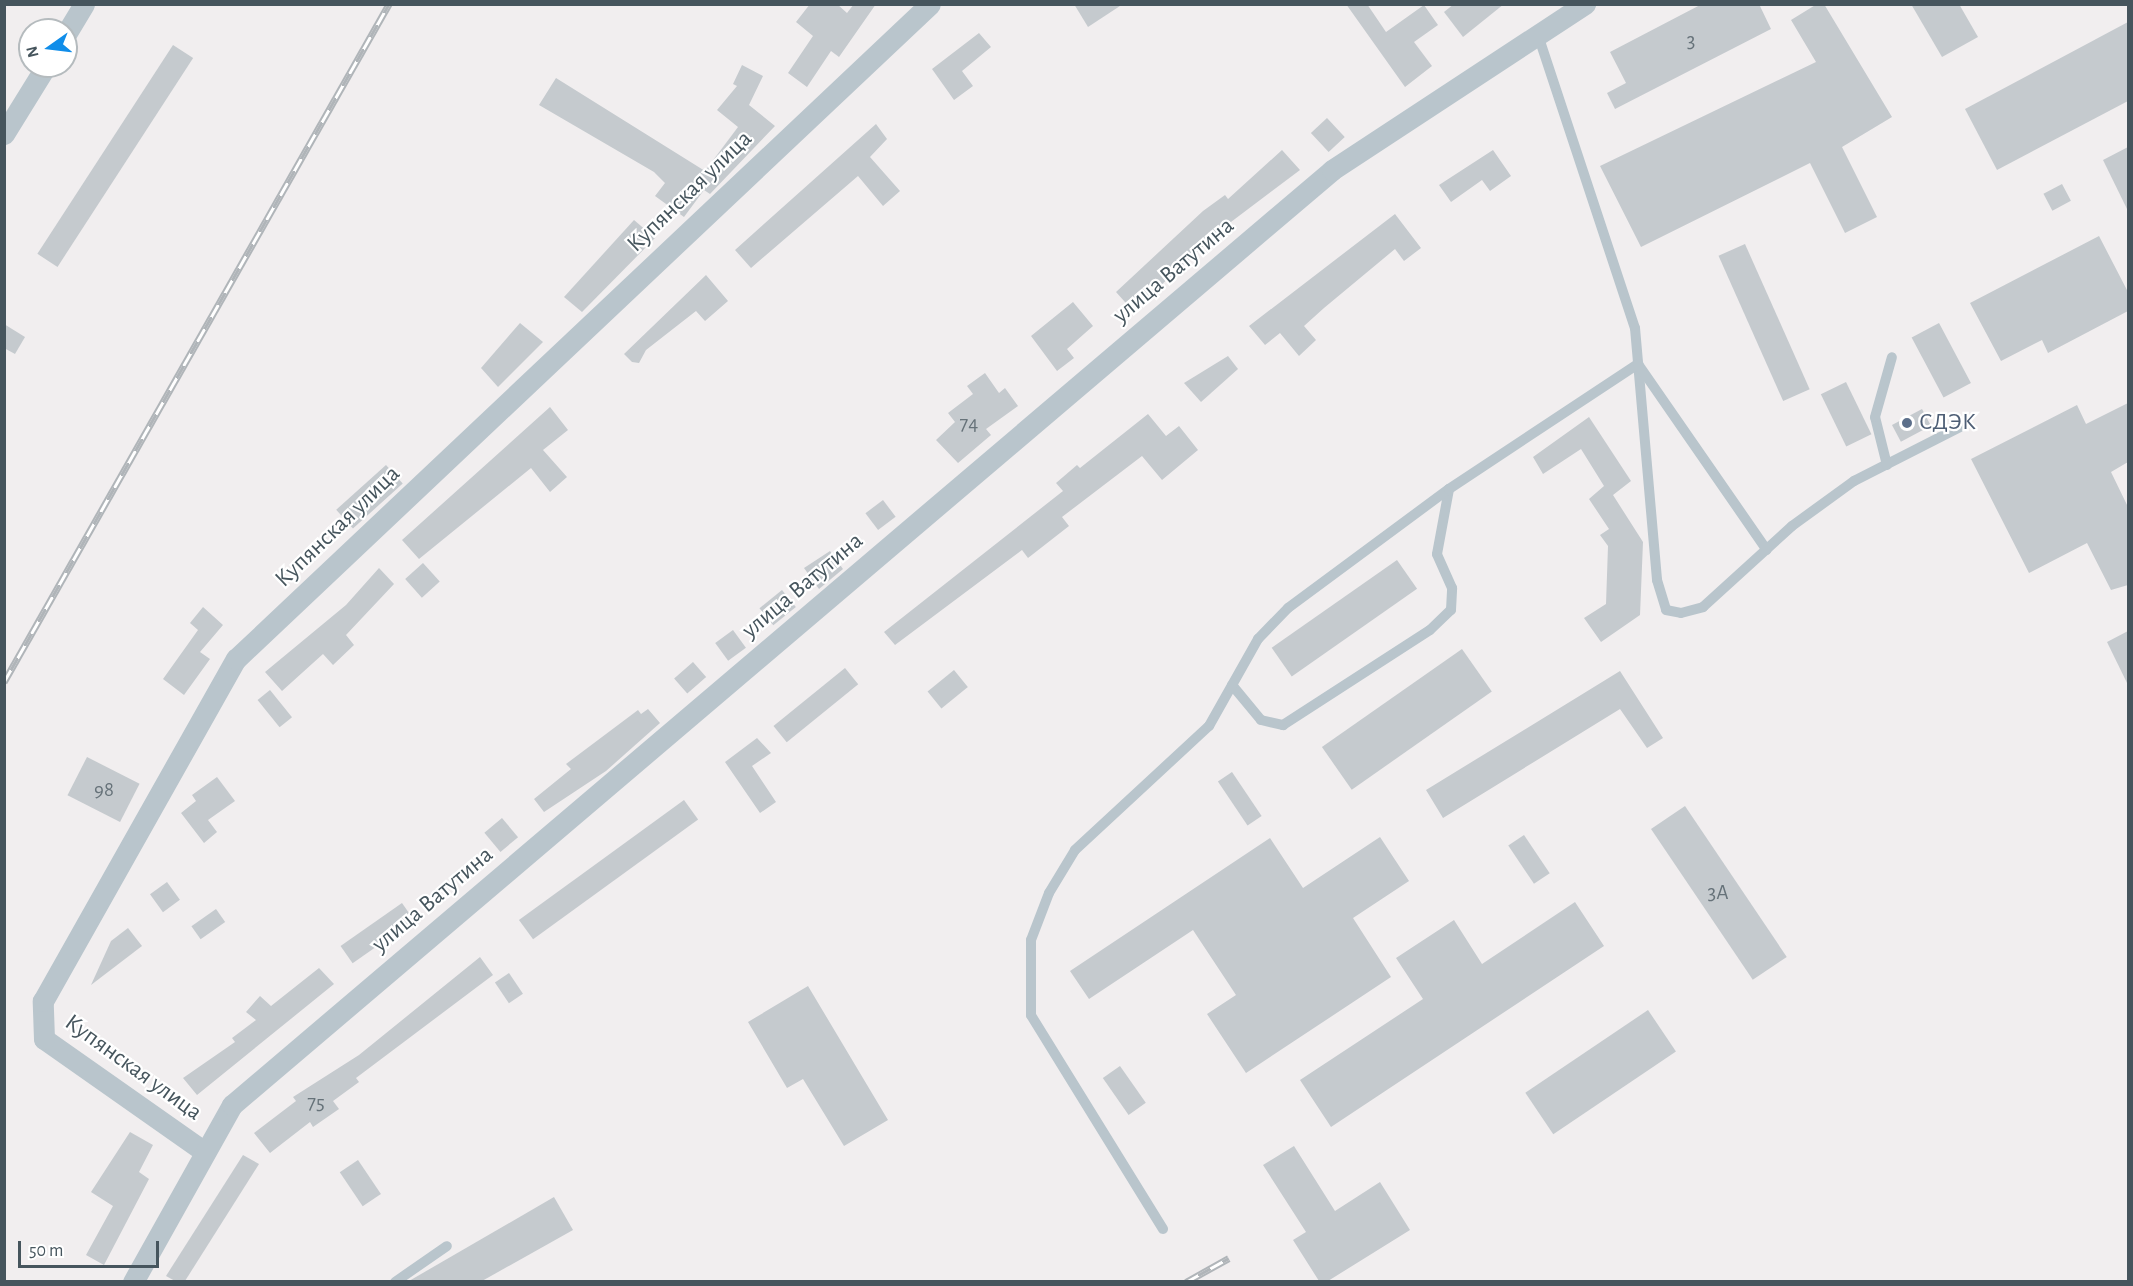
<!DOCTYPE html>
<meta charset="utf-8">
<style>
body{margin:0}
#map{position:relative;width:2133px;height:1286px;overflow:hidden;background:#f1eeef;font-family:"Alegreya Sans",sans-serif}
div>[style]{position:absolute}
.building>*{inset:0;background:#c5cace;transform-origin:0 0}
.service>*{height:10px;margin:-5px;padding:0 5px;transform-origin:5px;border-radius:5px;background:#b9c5cc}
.minor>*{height:21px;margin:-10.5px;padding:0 10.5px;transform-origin:10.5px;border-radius:10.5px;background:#b9c5cc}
.rail>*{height:7px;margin-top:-3.5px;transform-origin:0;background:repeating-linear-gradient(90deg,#fff 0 14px,#b0b5b9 0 28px);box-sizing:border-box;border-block:2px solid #b0b5b9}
.dots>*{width:16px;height:16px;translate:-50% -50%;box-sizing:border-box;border:3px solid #fff;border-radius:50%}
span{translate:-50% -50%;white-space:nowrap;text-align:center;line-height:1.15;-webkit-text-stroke:4.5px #fff;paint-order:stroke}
.number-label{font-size:21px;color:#667279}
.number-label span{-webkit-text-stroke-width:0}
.street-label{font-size:24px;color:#46555d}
.service-label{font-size:24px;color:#4e5e75}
.left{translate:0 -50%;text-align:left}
.frame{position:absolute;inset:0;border:6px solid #46555d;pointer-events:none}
.north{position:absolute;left:18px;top:18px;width:60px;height:60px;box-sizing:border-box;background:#fff;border:2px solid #b5bbbe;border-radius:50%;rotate:256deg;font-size:16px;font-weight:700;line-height:24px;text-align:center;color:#46555d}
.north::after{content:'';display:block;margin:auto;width:21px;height:27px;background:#108de9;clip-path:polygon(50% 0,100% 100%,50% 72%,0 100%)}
.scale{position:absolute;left:18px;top:1241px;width:141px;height:27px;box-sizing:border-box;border:3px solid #46555d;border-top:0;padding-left:8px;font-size:18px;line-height:21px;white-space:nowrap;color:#46555d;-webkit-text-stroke:4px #fff;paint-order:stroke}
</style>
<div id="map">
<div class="building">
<div style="clip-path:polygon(810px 4px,837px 4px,847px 13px,854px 4px,876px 4px,839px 57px,831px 51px,807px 87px,788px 73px,813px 36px,796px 22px)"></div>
<div style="clip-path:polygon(1074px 4px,1123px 4px,1088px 27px)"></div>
<div style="clip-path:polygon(1346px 4px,1367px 4px,1386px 32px,1424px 5px,1438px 25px,1414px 42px,1432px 66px,1405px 87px)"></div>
<div style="clip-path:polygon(1454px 4px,1504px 4px,1463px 37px,1444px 12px)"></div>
<div style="clip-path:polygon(1702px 4px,1759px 4px,1771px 29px,1615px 109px,1607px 93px,1626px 83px,1610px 52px)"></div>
<div style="clip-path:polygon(1817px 4px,1824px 4px,1892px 117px,1842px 147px,1877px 217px,1845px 233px,1810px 163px,1641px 247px,1600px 166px,1816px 62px,1791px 20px)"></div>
<div style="clip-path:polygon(1911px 4px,1959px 4px,1978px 37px,1942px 57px)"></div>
<div style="clip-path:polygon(2128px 22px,2128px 101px,1997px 170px,1965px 109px)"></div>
<div style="clip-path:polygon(979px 33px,991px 47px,962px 71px,973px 86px,954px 100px,932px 69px)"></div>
<div style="left:173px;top:45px;width:24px;height:249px;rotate:33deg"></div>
<div style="clip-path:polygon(742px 65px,763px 76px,749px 105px,775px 126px,710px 194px,704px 190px,684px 217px,655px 196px,665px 183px,654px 172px,539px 105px,556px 78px,705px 171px,738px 127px,717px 110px,737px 86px,733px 84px)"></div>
<div style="left:1327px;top:118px;width:26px;height:22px;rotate:47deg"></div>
<div style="clip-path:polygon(876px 124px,887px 139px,870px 157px,900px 191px,883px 206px,858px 176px,751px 268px,735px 250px)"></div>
<div style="clip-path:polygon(2128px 147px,2128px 211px,2103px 160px)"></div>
<div style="clip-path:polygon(1282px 150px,1300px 170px,1223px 228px,1133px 311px,1116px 292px,1203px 211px,1225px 195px,1228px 199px)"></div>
<div style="clip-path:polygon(1493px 150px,1511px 176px,1490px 191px,1482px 180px,1451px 202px,1439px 185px)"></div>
<div style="left:2062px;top:184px;width:19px;height:21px;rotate:62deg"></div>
<div style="clip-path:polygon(1395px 214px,1421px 248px,1404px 261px,1395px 249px,1324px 308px,1304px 326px,1316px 340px,1299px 356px,1280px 333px,1265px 345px,1249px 326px)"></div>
<div style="clip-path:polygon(634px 220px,655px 238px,582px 312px,564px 297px)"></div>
<div style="clip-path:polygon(2099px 236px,2128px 292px,2128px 311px,2048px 353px,2042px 340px,2001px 361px,1970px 303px)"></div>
<div style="left:1745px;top:244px;width:159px;height:29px;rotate:66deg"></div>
<div style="clip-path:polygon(706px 275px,728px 301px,705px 321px,696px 311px,646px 350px,639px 363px,632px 362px,624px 354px)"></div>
<div style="clip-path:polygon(1073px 302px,1093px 326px,1067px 349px,1074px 358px,1057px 371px,1031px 336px)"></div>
<div style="clip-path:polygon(520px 323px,543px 342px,498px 387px,481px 368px)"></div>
<div style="left:1939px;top:323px;width:68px;height:31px;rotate:62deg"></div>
<div style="clip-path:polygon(4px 324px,25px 337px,15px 354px,4px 348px)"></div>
<div style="clip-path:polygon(1228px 356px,1238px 369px,1201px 402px,1184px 383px)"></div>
<div style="clip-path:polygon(985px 373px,999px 393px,1005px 388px,1018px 406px,986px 429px,991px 435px,958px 463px,936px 440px,955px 422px,948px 413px,973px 394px,967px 386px)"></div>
<div style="left:1846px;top:382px;width:58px;height:28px;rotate:64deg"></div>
<div style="clip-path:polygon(2128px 403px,2128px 462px,2111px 472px,2128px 507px,2128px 585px,2111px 590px,2087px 543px,2029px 573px,1971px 459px,2077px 405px,2086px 424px)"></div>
<div style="clip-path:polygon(550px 407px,568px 430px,543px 450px,567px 477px,550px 492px,531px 468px,419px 559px,402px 540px)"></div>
<div style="left:1922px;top:409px;width:19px;height:34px;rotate:62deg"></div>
<div style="clip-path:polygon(1148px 414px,1166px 436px,1179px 426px,1198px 450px,1162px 480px,1142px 456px,1062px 517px,1069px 526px,1028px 558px,1022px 550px,895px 645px,884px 632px,1063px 491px,1056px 483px,1077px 465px,1080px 468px)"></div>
<div style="clip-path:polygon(1589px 417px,1631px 481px,1613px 495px,1643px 542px,1640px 615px,1601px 642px,1584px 618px,1606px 604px,1608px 546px,1600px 535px,1609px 529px,1589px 499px,1604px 486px,1581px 449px,1543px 474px,1533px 457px)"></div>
<div style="left:386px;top:465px;width:25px;height:67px;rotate:48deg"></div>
<div style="left:883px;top:500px;width:21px;height:22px;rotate:53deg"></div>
<div style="clip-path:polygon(830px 551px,843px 569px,819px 589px,804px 568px)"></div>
<div style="left:1397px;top:560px;width:35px;height:153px;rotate:55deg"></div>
<div style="left:423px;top:563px;width:25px;height:24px;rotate:48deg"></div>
<div style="clip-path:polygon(379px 568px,394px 584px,346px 635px,354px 645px,333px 665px,323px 654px,282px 691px,265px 672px,346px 605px)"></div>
<div style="left:782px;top:590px;width:22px;height:29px;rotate:51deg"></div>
<div style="clip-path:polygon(203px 607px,223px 625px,200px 652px,210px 659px,184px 695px,163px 679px,198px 630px,190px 623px)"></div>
<div style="left:733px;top:630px;width:22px;height:22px;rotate:54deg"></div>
<div style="clip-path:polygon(2128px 631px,2128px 685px,2107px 642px)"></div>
<div style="left:1462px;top:649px;width:52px;height:171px;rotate:55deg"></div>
<div style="left:693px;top:662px;width:20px;height:25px;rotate:49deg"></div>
<div style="left:845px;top:668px;width:21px;height:92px;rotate:51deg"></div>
<div style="left:954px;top:670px;width:22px;height:34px;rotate:51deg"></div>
<div style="clip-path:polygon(1620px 671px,1663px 738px,1647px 748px,1620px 709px,1443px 818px,1426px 790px)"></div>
<div style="left:270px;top:690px;width:35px;height:16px;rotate:51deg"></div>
<div style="clip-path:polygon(648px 709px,660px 723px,606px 771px,544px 812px,534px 799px,571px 769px,566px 764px,638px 710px,641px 714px)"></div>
<div style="clip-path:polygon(757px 738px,771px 753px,752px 766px,776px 802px,760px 813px,725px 762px)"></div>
<div style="left:87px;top:757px;width:59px;height:43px;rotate:27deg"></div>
<div style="left:1232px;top:772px;width:53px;height:17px;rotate:56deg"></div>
<div style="clip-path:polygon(217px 777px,235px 801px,208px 820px,217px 832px,204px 843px,181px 813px,196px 801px,192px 795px)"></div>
<div style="left:684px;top:800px;width:24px;height:204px;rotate:54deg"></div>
<div style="left:1685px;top:806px;width:182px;height:41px;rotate:56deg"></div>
<div style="left:502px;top:818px;width:25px;height:23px;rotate:50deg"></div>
<div style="left:1524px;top:835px;width:46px;height:19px;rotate:56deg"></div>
<div style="clip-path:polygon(1380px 837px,1409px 881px,1353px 918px,1391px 977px,1246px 1073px,1207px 1014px,1236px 995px,1193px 930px,1089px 999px,1070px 971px,1270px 838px,1303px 888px)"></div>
<div style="left:167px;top:882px;width:22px;height:21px;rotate:54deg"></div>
<div style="clip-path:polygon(1575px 902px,1604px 946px,1331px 1127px,1300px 1080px,1423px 999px,1396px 958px,1454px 920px,1482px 964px)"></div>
<div style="left:402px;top:903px;width:21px;height:75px;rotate:55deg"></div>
<div style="left:216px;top:909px;width:16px;height:30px;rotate:55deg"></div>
<div style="clip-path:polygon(128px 928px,142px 946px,91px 985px,111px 941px)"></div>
<div style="clip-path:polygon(480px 957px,493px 975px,356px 1078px,359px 1082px,333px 1101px,339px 1109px,313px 1127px,310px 1122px,270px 1153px,254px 1133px,296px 1101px,293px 1097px,359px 1055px)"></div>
<div style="clip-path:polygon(319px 968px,334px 984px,197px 1095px,183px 1078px,235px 1042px,232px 1038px,256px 1020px,246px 1012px,260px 996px,271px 1006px)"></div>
<div style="left:509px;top:973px;width:25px;height:17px;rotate:56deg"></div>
<div style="clip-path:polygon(808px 986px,888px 1120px,844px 1146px,803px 1079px,787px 1088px,748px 1022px)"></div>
<div style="left:1648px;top:1010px;width:50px;height:148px;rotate:56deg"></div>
<div style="left:1120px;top:1066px;width:45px;height:21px;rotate:55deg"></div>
<div style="clip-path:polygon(130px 1132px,153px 1145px,139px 1172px,149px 1179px,104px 1265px,86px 1255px,113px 1206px,91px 1192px)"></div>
<div style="clip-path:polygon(1294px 1146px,1335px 1211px,1380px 1182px,1410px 1230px,1328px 1281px,1319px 1281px,1293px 1240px,1306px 1232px,1263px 1165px)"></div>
<div style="clip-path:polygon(243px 1155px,259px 1164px,185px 1281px,175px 1281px,166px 1276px)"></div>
<div style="left:358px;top:1160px;width:41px;height:22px;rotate:56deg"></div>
<div style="clip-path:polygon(554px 1197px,573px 1230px,482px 1281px,409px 1281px)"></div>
</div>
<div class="service">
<div style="left:1538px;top:35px;width:309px;rotate:71.7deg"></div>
<div style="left:1635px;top:328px;width:253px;rotate:85deg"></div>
<div style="left:1657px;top:580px;width:31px;rotate:73deg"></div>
<div style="left:1666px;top:610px;width:15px;rotate:11deg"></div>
<div style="left:1681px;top:613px;width:23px;rotate:-15deg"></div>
<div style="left:1703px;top:607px;width:120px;rotate:-42.3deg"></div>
<div style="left:1792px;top:526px;width:77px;rotate:-36deg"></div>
<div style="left:1854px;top:481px;width:119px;rotate:-27deg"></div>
<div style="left:1887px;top:465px;width:49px;rotate:-104deg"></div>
<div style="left:1875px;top:417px;width:62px;rotate:-74.2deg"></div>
<div style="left:1232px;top:685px;width:45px;rotate:50.4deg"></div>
<div style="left:1261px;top:720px;width:23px;rotate:13deg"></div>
<div style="left:1283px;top:725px;width:175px;rotate:-32.9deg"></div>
<div style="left:1430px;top:630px;width:29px;rotate:-44deg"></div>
<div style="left:1451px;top:610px;width:22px;rotate:-87deg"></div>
<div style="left:1452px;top:588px;width:37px;rotate:-114deg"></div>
<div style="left:1437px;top:554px;width:66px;rotate:-79.5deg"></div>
<div style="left:1163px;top:1229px;width:251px;rotate:-121.7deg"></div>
<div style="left:1031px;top:1015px;width:75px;rotate:-90deg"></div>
<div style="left:1031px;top:940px;width:50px;rotate:-69deg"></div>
<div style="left:1049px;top:893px;width:50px;rotate:-58.8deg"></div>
<div style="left:1075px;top:850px;width:183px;rotate:-42.8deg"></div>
<div style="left:1209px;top:726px;width:100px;rotate:-60.6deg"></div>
<div style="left:1258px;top:639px;width:43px;rotate:-45.9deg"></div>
<div style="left:1288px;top:608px;width:200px;rotate:-36.5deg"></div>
<div style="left:1449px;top:489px;width:227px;rotate:-33.5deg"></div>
<div style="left:1638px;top:364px;width:226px;rotate:55.3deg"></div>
<div style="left:395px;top:1282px;width:63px;rotate:-34.7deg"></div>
</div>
<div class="minor">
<div style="left:66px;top:34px;width:35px;rotate:-59deg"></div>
<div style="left:4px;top:134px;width:80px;rotate:-58.3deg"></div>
<div style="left:202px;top:1150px;width:193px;rotate:-144.9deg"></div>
<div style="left:44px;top:1039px;width:38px;rotate:-92deg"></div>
<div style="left:43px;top:1001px;width:393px;rotate:-60.6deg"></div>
<div style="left:236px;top:659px;width:954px;rotate:-43.34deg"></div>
<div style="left:133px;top:1282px;width:203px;rotate:-60.8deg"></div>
<div style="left:232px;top:1105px;width:1444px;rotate:-40.36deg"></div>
<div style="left:1332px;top:170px;width:303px;rotate:-33.3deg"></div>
</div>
<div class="rail">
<div style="left:4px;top:682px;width:780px;rotate:-60.41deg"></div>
<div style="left:1186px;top:1282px;width:49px;rotate:-29.2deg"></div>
</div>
<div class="dots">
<div style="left:1907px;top:423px;background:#5c6f8a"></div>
</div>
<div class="number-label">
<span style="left:1691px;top:41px">3</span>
<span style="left:969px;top:424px">74</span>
<span style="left:104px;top:790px">98</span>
<span style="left:1718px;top:893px">3А</span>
<span style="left:316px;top:1103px">75</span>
</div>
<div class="street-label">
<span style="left:690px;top:192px;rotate:-44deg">Купянская улица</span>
<span style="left:1174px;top:271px;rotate:-40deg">улица Ватутина</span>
<span style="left:338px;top:527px;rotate:-44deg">Купянская улица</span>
<span style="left:803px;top:586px;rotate:-40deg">улица Ватутина</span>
<span style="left:433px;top:900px;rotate:-40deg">улица Ватутина</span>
<span style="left:133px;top:1068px;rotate:36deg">Купянская улица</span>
</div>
<div class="service-label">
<span class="left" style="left:1919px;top:423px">СДЭК</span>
</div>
<div class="frame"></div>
<div class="north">N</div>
<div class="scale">50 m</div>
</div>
